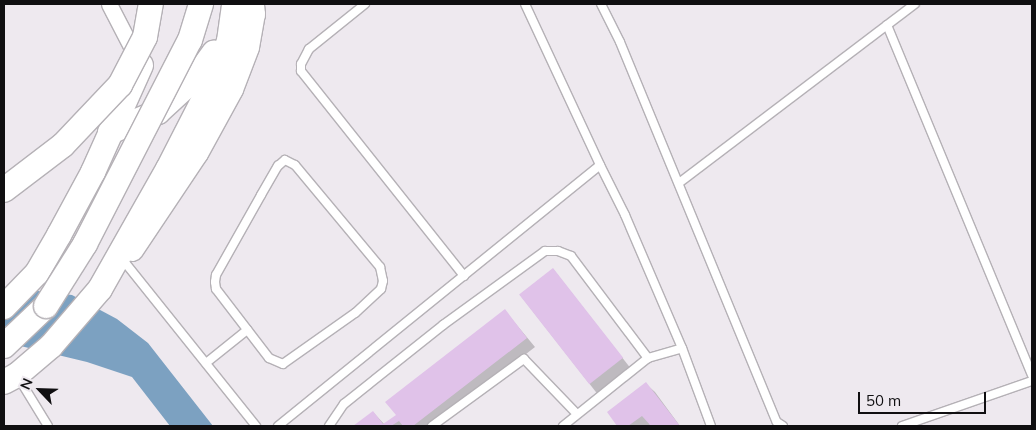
<!DOCTYPE html>
<style>
body{margin:0}
#map{position:relative;width:1036px;height:430px;overflow:hidden;background:#eee9ef;font-family:Mulish,sans-serif}
div>[style]{position:absolute}
.water>*{inset:0;background:#7ca1c1}
.shadow>*{inset:0;background:#0003;transform-origin:0 0}
.building>*{inset:0;background:#e0c2e9;transform-origin:0 0}
.roads{filter:drop-shadow(1px 0 #b5b1b6) drop-shadow(-1px 0 #b5b1b6) drop-shadow(0 1px #b5b1b6) drop-shadow(0 -1px #b5b1b6)}
.service>*{height:8px;margin:-4px;padding:0 4px;transform-origin:4px;border-radius:4px;background:#fff}
.minor>*{height:15px;margin:-7.5px;padding:0 7.5px;transform-origin:7.5px;border-radius:7.5px;background:#fff}
.secondary>*{height:21px;margin:-10.5px;padding:0 10.5px;transform-origin:10.5px;border-radius:10.5px;background:#fff}
.primary>*{height:24px;margin:-12px;padding:0 12px;transform-origin:12px;border-radius:12px;background:#fff}
.bridges{filter:drop-shadow(1px 0 #b5b1b6) drop-shadow(-1px 0 #b5b1b6) drop-shadow(0 1px #b5b1b6) drop-shadow(0 -1px #b5b1b6)}
.primary-bridge>*{height:24px;margin:-12px;padding:0 12px;transform-origin:12px;border-radius:12px;background:#fff}
span{translate:-50% -50%;white-space:nowrap;text-align:center;line-height:1.15;-webkit-text-stroke:4px #eee9ef;paint-order:stroke}
.frame{position:absolute;inset:0;border:5px solid #100f11;pointer-events:none}
.north{position:absolute;left:15px;top:365px;width:50px;height:50px;-webkit-text-stroke:4px #eee9ef;paint-order:stroke;rotate:294deg;font-size:14px;font-weight:700;line-height:20px;text-align:center;color:#100f11}
.north::after{content:'';display:block;margin:auto;width:18px;height:22px;background:#100f11;clip-path:polygon(50% 0,100% 100%,50% 72%,0 100%)}
.scale{position:absolute;left:858px;top:392px;width:128px;height:22px;box-sizing:border-box;border:2px solid #100f11;border-top:0;padding-left:6px;font-size:15px;line-height:18px;white-space:nowrap;color:#100f11;-webkit-text-stroke:4px #eee9ef;paint-order:stroke}
</style>
<div id="map">
<div class="water">
<div style="clip-path:polygon(4px 287px,72px 295px,117px 319px,148px 343px,213px 426px,170px 426px,132px 377px,87px 362px,4px 342px)"></div>
</div>
<div class="shadow">
<div style="left:553px;top:269px;width:125px;height:42px;rotate:52deg"></div>
<div style="clip-path:polygon(505px 311px,535px 347px,433px 426px,355px 426px,373px 412px,385px 425px,397px 415px)"></div>
<div style="clip-path:polygon(646px 384px,655px 392px,680px 426px,652px 426px,651px 424px,648px 426px,619px 426px,608px 412px)"></div>
</div>
<div class="building">
<div style="left:553px;top:268px;width:114px;height:43px;rotate:52deg"></div>
<div style="clip-path:polygon(505px 309px,527px 338px,413px 426px,403px 426px,399px 421px,391px 426px,353px 426px,373px 411px,383px 424px,396px 415px,385px 402px)"></div>
<div style="clip-path:polygon(646px 382px,680px 426px,651px 426px,642px 416px,628px 426px,617px 426px,607px 412px)"></div>
</div>
<div class="roads">
<div class="service">
<div style="left:365px;top:4px;width:72px;rotate:141.2deg"></div>
<div style="left:309px;top:49px;width:17px;rotate:118deg"></div>
<div style="left:301px;top:64px;width:7px;rotate:90deg"></div>
<div style="left:301px;top:71px;width:262px;rotate:51.5deg"></div>
<div style="left:525px;top:4px;width:178px;rotate:65deg"></div>
<div style="left:601px;top:4px;width:42px;rotate:63.4deg"></div>
<div style="left:620px;top:42px;width:411px;rotate:67.6deg"></div>
<div style="left:777px;top:422px;width:7px;rotate:34deg"></div>
<div style="left:887px;top:25px;width:379px;rotate:67.5deg"></div>
<div style="left:285px;top:160px;width:11px;rotate:27deg"></div>
<div style="left:295px;top:165px;width:133px;rotate:50.2deg"></div>
<div style="left:380px;top:267px;width:14px;rotate:78deg"></div>
<div style="left:383px;top:281px;width:8px;rotate:104deg"></div>
<div style="left:381px;top:289px;width:35px;rotate:137deg"></div>
<div style="left:355px;top:313px;width:88px;rotate:144.7deg"></div>
<div style="left:283px;top:364px;width:15px;rotate:-157deg"></div>
<div style="left:269px;top:358px;width:87px;rotate:-127.5deg"></div>
<div style="left:216px;top:289px;width:7px;rotate:-98deg"></div>
<div style="left:215px;top:282px;width:7px;rotate:-82deg"></div>
<div style="left:216px;top:275px;width:92px;rotate:-60.6deg"></div>
<div style="left:261px;top:195px;width:34px;rotate:-60deg"></div>
<div style="left:278px;top:166px;width:9px;rotate:-41deg"></div>
<div style="left:679px;top:183px;width:296px;rotate:-37.2deg"></div>
<div style="left:123px;top:260px;width:213px;rotate:51.3deg"></div>
<div style="left:206px;top:363px;width:53px;rotate:-38.8deg"></div>
<div style="left:18px;top:377px;width:57px;rotate:58.5deg"></div>
<div style="left:278px;top:426px;width:414px;rotate:-39deg"></div>
<div style="left:600px;top:165px;width:56px;rotate:63.4deg"></div>
<div style="left:625px;top:215px;width:145px;rotate:66.8deg"></div>
<div style="left:682px;top:348px;width:83px;rotate:69.6deg"></div>
<div style="left:329px;top:426px;width:27px;rotate:-56deg"></div>
<div style="left:344px;top:404px;width:127px;rotate:-38.6deg"></div>
<div style="left:443px;top:325px;width:126px;rotate:-36deg"></div>
<div style="left:545px;top:251px;width:13px"></div>
<div style="left:558px;top:251px;width:14px;rotate:21deg"></div>
<div style="left:571px;top:256px;width:128px;rotate:53deg"></div>
<div style="left:648px;top:358px;width:35px;rotate:-16deg"></div>
<div style="left:432px;top:426px;width:114px;rotate:-36.1deg"></div>
<div style="left:524px;top:359px;width:76px;rotate:46.1deg"></div>
<div style="left:563px;top:426px;width:109px;rotate:-38.7deg"></div>
<div style="left:902px;top:426px;width:138px;rotate:-19.1deg"></div>
</div>
<div class="minor">
<div style="left:109px;top:4px;width:63px;rotate:62.6deg"></div>
</div>
<div class="secondary">
<div style="left:132px;top:250px;width:117px;rotate:-56.2deg"></div>
<div style="left:197px;top:153px;width:73px;rotate:-61.3deg"></div>
<div style="left:232px;top:89px;width:45px;rotate:-69.1deg"></div>
<div style="left:248px;top:47px;width:34px;rotate:-80deg"></div>
<div style="left:254px;top:14px;width:10px;rotate:-96deg"></div>
</div>
<div class="primary">
<div style="left:110px;top:132px;width:52px;rotate:-22.6deg"></div>
<div style="left:158px;top:112px;width:53px;rotate:-42.7deg"></div>
<div style="left:197px;top:76px;width:29px;rotate:-54deg"></div>
<div style="left:4px;top:307px;width:47px;rotate:-45.9deg"></div>
<div style="left:37px;top:273px;width:44px;rotate:-59.9deg"></div>
<div style="left:59px;top:235px;width:72px;rotate:-61.6deg"></div>
<div style="left:93px;top:172px;width:117px;rotate:-65.8deg"></div>
<div style="left:4px;top:346px;width:58px;rotate:-43.6deg"></div>
<div style="left:4px;top:382px;width:15px;rotate:-28deg"></div>
<div style="left:17px;top:375px;width:45px;rotate:-40.5deg"></div>
<div style="left:51px;top:346px;width:75px;rotate:-49.3deg"></div>
<div style="left:100px;top:289px;width:138px;rotate:-60.5deg"></div>
<div style="left:168px;top:169px;width:106px;rotate:-62.9deg"></div>
<div style="left:216px;top:75px;width:36px;rotate:-69deg"></div>
<div style="left:229px;top:41px;width:37px;rotate:-82deg"></div>
</div>
</div>
<div class="bridges">
<div class="primary-bridge">
<div style="left:4px;top:190px;width:74px;rotate:-37.3deg"></div>
<div style="left:63px;top:145px;width:83px;rotate:-46.5deg"></div>
<div style="left:120px;top:85px;width:54px;rotate:-62.5deg"></div>
<div style="left:145px;top:37px;width:34px;rotate:-80deg"></div>
<div style="left:46px;top:306px;width:73px;rotate:-57.8deg"></div>
<div style="left:85px;top:244px;width:229px;rotate:-62.8deg"></div>
<div style="left:190px;top:40px;width:38px;rotate:-73deg"></div>
</div>
</div>
<div class="frame"></div>
<div class="north">N</div>
<div class="scale">50 m</div>
</div>
